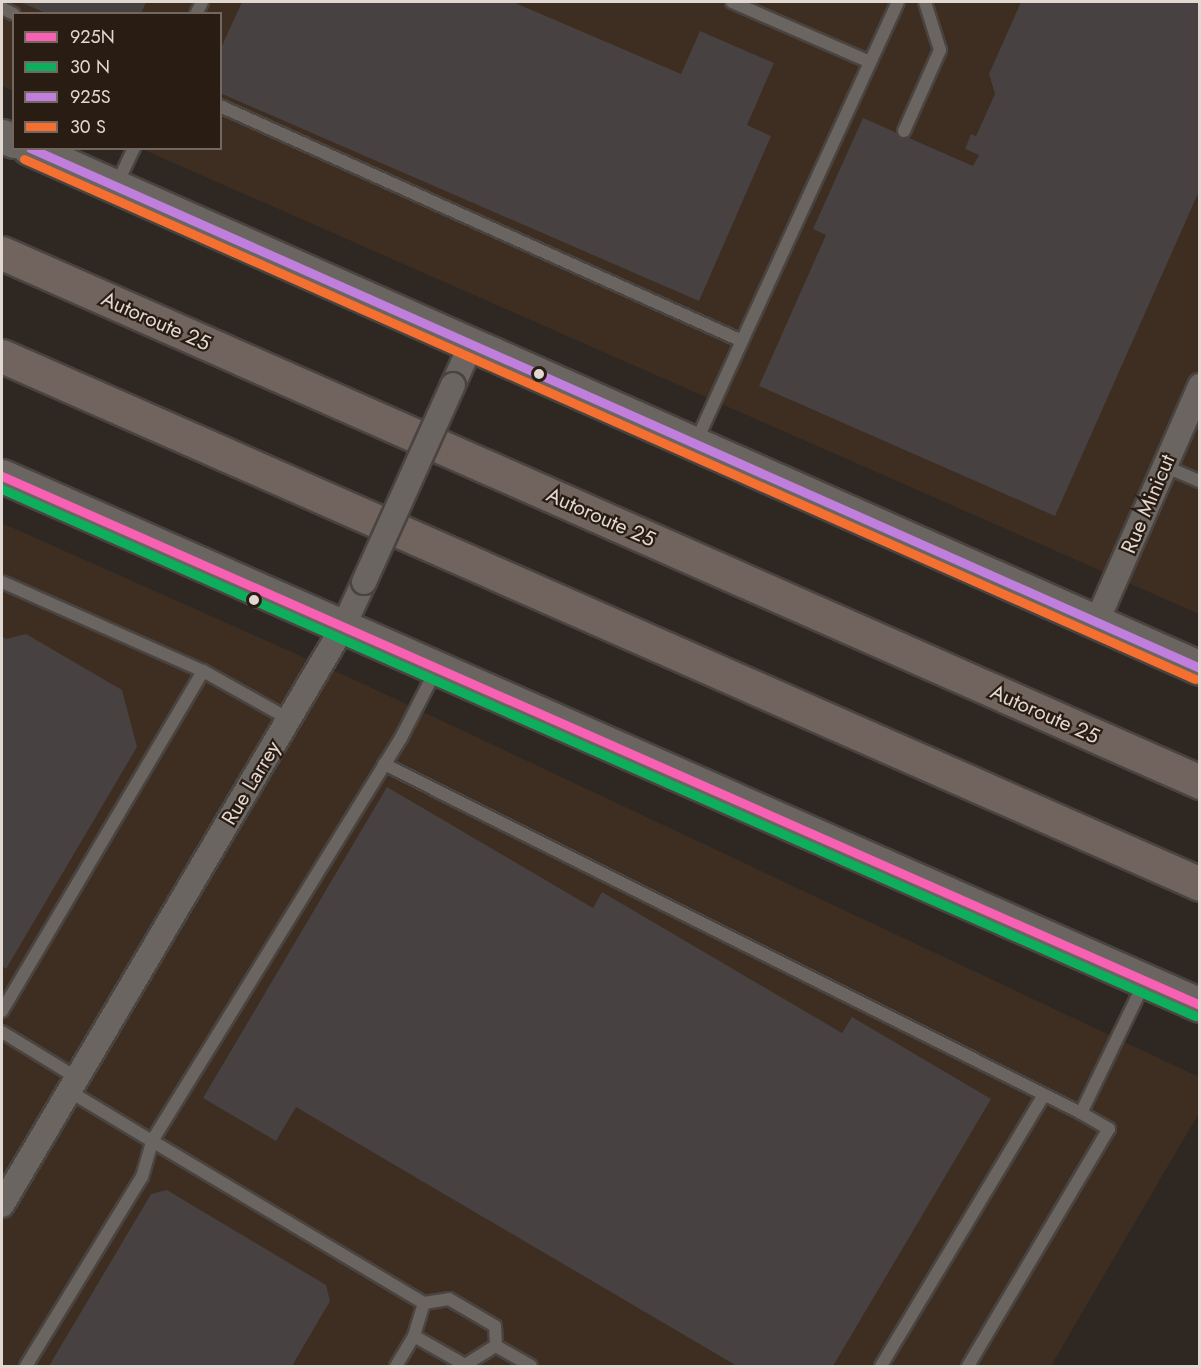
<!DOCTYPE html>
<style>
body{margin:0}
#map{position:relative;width:1201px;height:1368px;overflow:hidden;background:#2e2722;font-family:Jost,sans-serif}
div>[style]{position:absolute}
.built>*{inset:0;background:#3e2d21}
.building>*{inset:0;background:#474141}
.roads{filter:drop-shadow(2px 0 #4a4440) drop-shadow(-2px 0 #4a4440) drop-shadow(0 2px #4a4440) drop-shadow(0 -2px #4a4440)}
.service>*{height:12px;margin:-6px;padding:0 6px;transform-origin:6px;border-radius:6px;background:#6b6561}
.minor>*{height:24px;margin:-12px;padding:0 12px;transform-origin:12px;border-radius:12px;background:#6b6561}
.secondary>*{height:33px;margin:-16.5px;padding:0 16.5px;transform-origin:16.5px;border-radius:16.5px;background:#6b6561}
.motorway>*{height:33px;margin:-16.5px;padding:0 16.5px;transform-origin:16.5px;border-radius:16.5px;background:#71635e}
.bridges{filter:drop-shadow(2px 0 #4a4440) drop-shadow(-2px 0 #4a4440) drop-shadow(0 2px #4a4440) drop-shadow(0 -2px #4a4440)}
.minor-bridge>*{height:24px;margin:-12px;padding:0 12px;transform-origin:12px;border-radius:12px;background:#6b6561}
.bus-1>*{height:9px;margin:-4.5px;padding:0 4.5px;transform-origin:4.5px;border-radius:4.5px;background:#f860b3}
.bus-2>*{height:9px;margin:-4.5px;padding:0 4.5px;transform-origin:4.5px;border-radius:4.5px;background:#0daf5c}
.bus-3>*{height:9px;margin:-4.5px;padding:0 4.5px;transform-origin:4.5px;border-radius:4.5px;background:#c07fdc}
.bus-4>*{height:9px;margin:-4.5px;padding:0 4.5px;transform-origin:4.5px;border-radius:4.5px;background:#f46f30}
.dots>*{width:16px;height:16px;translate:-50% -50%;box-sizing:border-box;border:3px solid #291c13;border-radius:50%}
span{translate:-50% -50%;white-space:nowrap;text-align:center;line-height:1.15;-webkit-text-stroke:4.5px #291c13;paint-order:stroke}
.street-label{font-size:21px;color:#e1d8d2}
.frame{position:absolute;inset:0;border:3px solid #e1d8d2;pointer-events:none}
.legend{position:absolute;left:12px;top:12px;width:210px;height:138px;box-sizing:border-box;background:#291c13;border:2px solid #73675f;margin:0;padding:8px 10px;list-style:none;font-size:18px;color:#e1d8d2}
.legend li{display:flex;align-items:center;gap:12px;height:30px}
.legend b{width:30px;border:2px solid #73675f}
</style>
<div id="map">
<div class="built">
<div style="clip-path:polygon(2px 2px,1199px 2px,1199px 614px,142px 149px,220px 148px,220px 14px,14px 14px,13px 91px,2px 86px)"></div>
<div style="clip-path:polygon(2px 523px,368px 686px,1199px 1077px,1199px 1113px,1051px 1366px,2px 1366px)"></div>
</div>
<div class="building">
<div style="clip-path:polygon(20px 2px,146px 2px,141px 14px,48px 14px)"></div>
<div style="clip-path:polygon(242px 2px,513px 2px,681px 74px,700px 31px,774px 63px,747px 125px,771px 136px,699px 301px,220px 93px,220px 50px)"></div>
<div style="clip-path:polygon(1021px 2px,1200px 2px,1200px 189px,1055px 516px,759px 386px,826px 235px,813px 229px,863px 118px,973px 166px,979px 155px,965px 149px,971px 134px,976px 136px,995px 94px,989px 74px)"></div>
<div style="clip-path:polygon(26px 634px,122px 690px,137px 747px,6px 969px,2px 966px,2px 636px,6px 639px)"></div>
<div style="clip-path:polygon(387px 787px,593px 908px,602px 892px,842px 1033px,852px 1017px,991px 1099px,833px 1366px,737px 1366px,296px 1107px,276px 1141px,203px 1098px)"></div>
<div style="clip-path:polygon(167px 1190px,326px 1285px,330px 1301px,292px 1366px,49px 1366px,151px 1194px)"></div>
</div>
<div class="roads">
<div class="service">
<div style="left:732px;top:2px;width:150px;rotate:23.5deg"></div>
<div style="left:2px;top:8px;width:13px;rotate:27deg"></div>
<div style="left:196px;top:14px;width:13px;rotate:-63deg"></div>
<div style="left:220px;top:106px;width:572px;rotate:24.24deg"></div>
<div style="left:742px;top:341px;width:111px;rotate:114.5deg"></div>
<div style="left:904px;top:131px;width:89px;rotate:-66deg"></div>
<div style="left:940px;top:50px;width:50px;rotate:-107.4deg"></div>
<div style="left:116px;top:186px;width:42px;rotate:-64.7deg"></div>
<div style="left:742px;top:341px;width:373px;rotate:-65.3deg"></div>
<div style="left:1164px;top:466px;width:39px;rotate:23deg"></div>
<div style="left:2px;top:582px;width:220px;rotate:23.9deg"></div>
<div style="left:384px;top:764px;width:779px;rotate:26.6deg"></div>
<div style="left:1081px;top:1113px;width:147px;rotate:-64.1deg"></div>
<div style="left:2px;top:1011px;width:395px;rotate:-59.4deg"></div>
<div style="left:203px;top:671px;width:98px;rotate:29.2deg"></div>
<div style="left:2px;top:1032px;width:88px;rotate:31.5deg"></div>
<div style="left:69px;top:1091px;width:97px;rotate:31.1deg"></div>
<div style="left:152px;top:1141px;width:474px;rotate:-58.3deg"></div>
<div style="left:401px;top:738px;width:76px;rotate:-62.8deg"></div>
<div style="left:424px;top:1303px;width:34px;rotate:107deg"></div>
<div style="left:414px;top:1336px;width:59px;rotate:29.6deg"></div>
<div style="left:465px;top:1365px;width:36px;rotate:-32deg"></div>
<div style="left:26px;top:1366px;width:222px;rotate:-58.5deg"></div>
<div style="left:142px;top:1177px;width:37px;rotate:-74deg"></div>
<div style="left:152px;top:1141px;width:317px;rotate:30.8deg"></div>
<div style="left:424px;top:1303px;width:25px;rotate:-9deg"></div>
<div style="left:449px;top:1299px;width:53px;rotate:30.4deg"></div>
<div style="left:495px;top:1326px;width:20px;rotate:87deg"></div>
<div style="left:496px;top:1346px;width:40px;rotate:29.7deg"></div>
<div style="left:396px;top:1366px;width:35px;rotate:-59deg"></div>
<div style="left:881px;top:1366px;width:316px;rotate:-59deg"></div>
<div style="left:968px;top:1366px;width:276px;rotate:-59.3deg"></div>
<div style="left:1109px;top:1129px;width:32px;rotate:-150deg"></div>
</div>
<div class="minor">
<div style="left:453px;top:385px;width:44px;rotate:-65.8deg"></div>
<div style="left:1097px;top:621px;width:257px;rotate:-66.3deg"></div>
<div style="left:2px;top:1205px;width:671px;rotate:-59.46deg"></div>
<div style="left:343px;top:627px;width:50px;rotate:-65deg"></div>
</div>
<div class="secondary">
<div style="left:2px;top:136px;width:13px;rotate:23deg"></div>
<div style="left:29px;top:148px;width:1281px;rotate:23.94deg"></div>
<div style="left:2px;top:476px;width:1310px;rotate:23.82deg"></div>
</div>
<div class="motorway">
<div style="left:2px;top:253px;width:1310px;rotate:23.82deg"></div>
<div style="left:2px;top:356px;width:1309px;rotate:23.78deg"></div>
</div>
</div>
<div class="bridges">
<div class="minor-bridge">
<div style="left:364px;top:582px;width:216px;rotate:-65.7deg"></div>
</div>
</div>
<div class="bus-1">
<div style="left:2px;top:476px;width:1310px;rotate:23.82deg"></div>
</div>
<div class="bus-2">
<div style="left:2px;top:489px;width:1304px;rotate:23.83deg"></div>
</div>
<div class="bus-3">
<div style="left:30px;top:148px;width:1280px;rotate:23.96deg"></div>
</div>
<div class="bus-4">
<div style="left:24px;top:159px;width:1281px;rotate:23.94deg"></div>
</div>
<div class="dots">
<div style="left:539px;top:374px;background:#e1d8d2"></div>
<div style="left:254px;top:600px;background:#e1d8d2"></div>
</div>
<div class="street-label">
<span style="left:156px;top:321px;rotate:24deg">Autoroute 25</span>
<span style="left:1148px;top:504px;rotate:-67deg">Rue Minicut</span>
<span style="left:601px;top:517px;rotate:24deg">Autoroute 25</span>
<span style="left:1045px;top:714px;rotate:24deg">Autoroute 25</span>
<span style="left:251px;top:783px;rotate:-59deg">Rue Larrey</span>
</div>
<div class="frame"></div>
<ul class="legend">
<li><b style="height:8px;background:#f860b3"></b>925N</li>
<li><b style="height:8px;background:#0daf5c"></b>30 N</li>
<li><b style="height:8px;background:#c07fdc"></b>925S</li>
<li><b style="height:8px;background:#f46f30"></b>30 S</li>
</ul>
</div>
